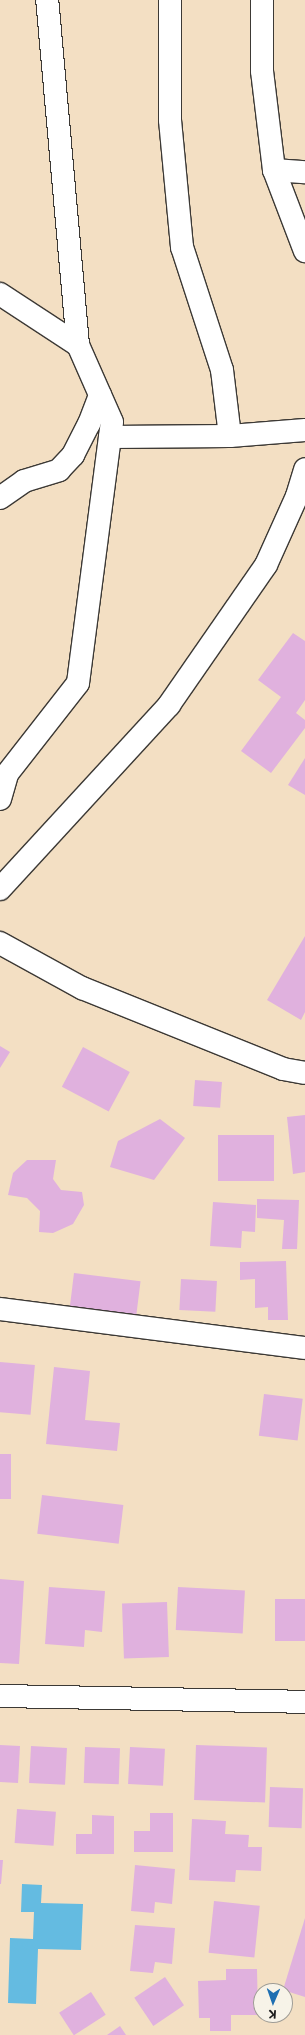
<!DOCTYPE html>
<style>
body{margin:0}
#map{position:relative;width:305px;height:2035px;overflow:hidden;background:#f3dfc3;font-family:"Playpen Sans",sans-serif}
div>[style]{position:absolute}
.water>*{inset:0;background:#64bbe1}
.building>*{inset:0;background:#e0b1de;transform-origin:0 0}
.roads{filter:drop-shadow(1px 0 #3c3935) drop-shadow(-1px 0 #3c3935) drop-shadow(0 1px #3c3935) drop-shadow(0 -1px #3c3935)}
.minor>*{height:22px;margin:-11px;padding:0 11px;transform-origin:11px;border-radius:11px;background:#fff}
.tertiary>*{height:22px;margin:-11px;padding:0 11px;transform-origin:11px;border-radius:11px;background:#fff}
span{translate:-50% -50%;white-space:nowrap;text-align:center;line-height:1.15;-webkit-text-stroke:3.5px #f7f3e8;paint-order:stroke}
.north{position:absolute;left:253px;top:1983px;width:40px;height:40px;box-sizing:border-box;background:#f7f3e8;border:1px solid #9f9d96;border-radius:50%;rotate:182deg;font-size:11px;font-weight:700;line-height:16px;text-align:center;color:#1c1c1c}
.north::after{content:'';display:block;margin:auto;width:14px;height:18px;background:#1f6fb2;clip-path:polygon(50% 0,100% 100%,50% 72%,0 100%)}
</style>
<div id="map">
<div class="water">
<div style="clip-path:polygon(22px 1884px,42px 1885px,41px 1903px,83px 1904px,81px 1950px,38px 1949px,36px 2004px,8px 2003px,10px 1938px,33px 1939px,34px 1912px,21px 1912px)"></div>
</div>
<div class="building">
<div style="clip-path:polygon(293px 633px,305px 641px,305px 700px,296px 713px,305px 720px,305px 728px,271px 773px,241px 751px,281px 697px,258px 680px)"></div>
<div style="clip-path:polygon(305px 758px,305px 795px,288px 785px)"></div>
<div style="clip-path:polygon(305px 936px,305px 1012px,301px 1020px,267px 1000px)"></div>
<div style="clip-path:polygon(0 1046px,10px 1052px,0 1068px)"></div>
<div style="left:83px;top:1047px;width:53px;height:45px;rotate:28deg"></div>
<div style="left:195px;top:1080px;width:27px;height:26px;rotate:4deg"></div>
<div style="clip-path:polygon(305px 1115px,305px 1172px,293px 1174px,287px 1117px)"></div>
<div style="clip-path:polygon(160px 1119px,185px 1138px,154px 1180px,110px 1167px,118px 1141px)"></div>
<div style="left:218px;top:1135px;width:56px;height:46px"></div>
<div style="clip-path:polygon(27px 1160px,56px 1160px,53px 1179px,61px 1190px,82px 1192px,84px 1205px,73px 1224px,53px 1233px,39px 1232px,40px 1211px,27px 1198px,8px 1195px,13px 1173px)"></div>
<div style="clip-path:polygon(257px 1199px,299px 1200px,297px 1249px,282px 1249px,284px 1220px,257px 1218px)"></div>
<div style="clip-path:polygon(213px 1202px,256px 1205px,255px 1232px,242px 1231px,241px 1248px,210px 1246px)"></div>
<div style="clip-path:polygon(286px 1261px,288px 1320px,268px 1320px,268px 1307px,255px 1308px,255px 1279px,240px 1280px,240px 1262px)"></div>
<div style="left:74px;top:1273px;width:67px;height:40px;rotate:7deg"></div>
<div style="left:181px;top:1279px;width:36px;height:31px;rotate:3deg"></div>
<div style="left:0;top:1362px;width:35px;height:50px;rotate:5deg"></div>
<div style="clip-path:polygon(54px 1367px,90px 1371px,85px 1420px,120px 1423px,117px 1451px,46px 1444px)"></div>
<div style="left:264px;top:1394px;width:39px;height:42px;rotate:7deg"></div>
<div style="left:0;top:1454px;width:11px;height:45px"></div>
<div style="left:42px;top:1495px;width:82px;height:39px;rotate:7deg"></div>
<div style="clip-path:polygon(0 1579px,24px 1581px,19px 1664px,0 1663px)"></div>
<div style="clip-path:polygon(49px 1587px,105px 1591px,102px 1632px,85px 1630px,84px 1647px,45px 1644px)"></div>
<div style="left:178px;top:1587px;width:67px;height:43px;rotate:3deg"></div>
<div style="left:275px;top:1599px;width:30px;height:42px"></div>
<div style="left:167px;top:1602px;width:55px;height:45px;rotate:88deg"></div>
<div style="left:0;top:1745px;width:20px;height:37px;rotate:3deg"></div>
<div style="left:196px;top:1745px;width:71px;height:55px;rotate:2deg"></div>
<div style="left:31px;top:1746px;width:36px;height:37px;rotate:3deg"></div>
<div style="left:85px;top:1747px;width:35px;height:36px;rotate:2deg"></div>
<div style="left:130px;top:1747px;width:35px;height:37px;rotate:3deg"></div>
<div style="left:270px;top:1787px;width:33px;height:40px;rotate:2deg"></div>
<div style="left:17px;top:1809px;width:39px;height:34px;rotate:4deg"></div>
<div style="clip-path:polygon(150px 1813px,173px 1813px,173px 1852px,134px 1852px,134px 1831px,150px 1831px)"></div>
<div style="clip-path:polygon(92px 1815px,114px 1816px,114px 1854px,76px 1854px,76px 1834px,92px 1834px)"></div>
<div style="clip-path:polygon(192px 1819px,226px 1821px,225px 1834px,249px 1835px,248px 1847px,262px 1847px,261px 1871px,236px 1870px,235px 1882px,189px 1880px)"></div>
<div style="clip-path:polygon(0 1860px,3px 1860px,1px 1884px,0 1884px)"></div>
<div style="clip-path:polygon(135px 1865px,175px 1869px,172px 1904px,155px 1902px,154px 1913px,131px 1911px)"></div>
<div style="left:214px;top:1901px;width:46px;height:52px;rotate:6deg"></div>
<div style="clip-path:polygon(305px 1918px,305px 1997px,283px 1990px)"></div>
<div style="clip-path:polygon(135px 1925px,175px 1928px,172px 1964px,155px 1962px,153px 1973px,130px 1971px)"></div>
<div style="clip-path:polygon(226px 1969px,257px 1969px,258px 2015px,231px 2015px,231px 2031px,210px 2031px,210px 2018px,199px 2018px,198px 1981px,226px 1980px)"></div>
<div style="left:165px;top:1977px;width:34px;height:37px;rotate:56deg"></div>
<div style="left:91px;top:1992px;width:27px;height:38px;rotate:57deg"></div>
<div style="clip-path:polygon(120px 2026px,126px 2035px,107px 2035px)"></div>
</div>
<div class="roads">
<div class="minor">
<div style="left:170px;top:0;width:120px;rotate:90deg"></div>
<div style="left:170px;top:120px;width:128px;rotate:84.6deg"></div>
<div style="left:182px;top:247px;width:129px;rotate:72deg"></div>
<div style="left:222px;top:370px;width:66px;rotate:83.1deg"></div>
<div style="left:274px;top:170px;width:31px;rotate:4deg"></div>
<div style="left:0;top:294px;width:93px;rotate:33.2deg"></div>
<div style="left:110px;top:437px;width:120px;rotate:-0.5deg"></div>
<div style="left:230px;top:436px;width:75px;rotate:-4.6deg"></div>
<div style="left:0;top:498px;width:29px;rotate:-35deg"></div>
<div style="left:24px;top:481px;width:37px;rotate:-17deg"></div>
<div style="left:59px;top:470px;width:21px;rotate:-47deg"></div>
<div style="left:73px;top:455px;width:35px;rotate:-63deg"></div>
<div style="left:89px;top:424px;width:31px;rotate:-69deg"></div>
<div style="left:0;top:799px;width:26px;rotate:-74deg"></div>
<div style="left:7px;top:774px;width:115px;rotate:-52deg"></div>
<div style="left:78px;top:683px;width:263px;rotate:-82.6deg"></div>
<div style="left:112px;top:422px;width:84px;rotate:-113.8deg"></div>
<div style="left:78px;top:345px;width:346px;rotate:-95.1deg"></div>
<div style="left:0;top:943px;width:94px;rotate:28.8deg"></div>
<div style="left:82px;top:988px;width:217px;rotate:21.9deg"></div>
<div style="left:283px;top:1069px;width:22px;rotate:10deg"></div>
<div style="left:0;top:1309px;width:307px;rotate:7.3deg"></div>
<div style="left:0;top:1696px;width:305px;rotate:1.1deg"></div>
</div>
<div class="tertiary">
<div style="left:262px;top:0;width:71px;rotate:90deg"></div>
<div style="left:262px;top:71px;width:100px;rotate:83.1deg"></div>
<div style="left:274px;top:170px;width:87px;rotate:69.1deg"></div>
<div style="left:0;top:889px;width:250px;rotate:-47.4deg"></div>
<div style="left:169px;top:705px;width:170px;rotate:-55.3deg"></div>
<div style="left:266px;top:565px;width:76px;rotate:-65.8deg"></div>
<div style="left:297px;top:496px;width:28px;rotate:-73deg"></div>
</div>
</div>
<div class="north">K</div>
</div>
